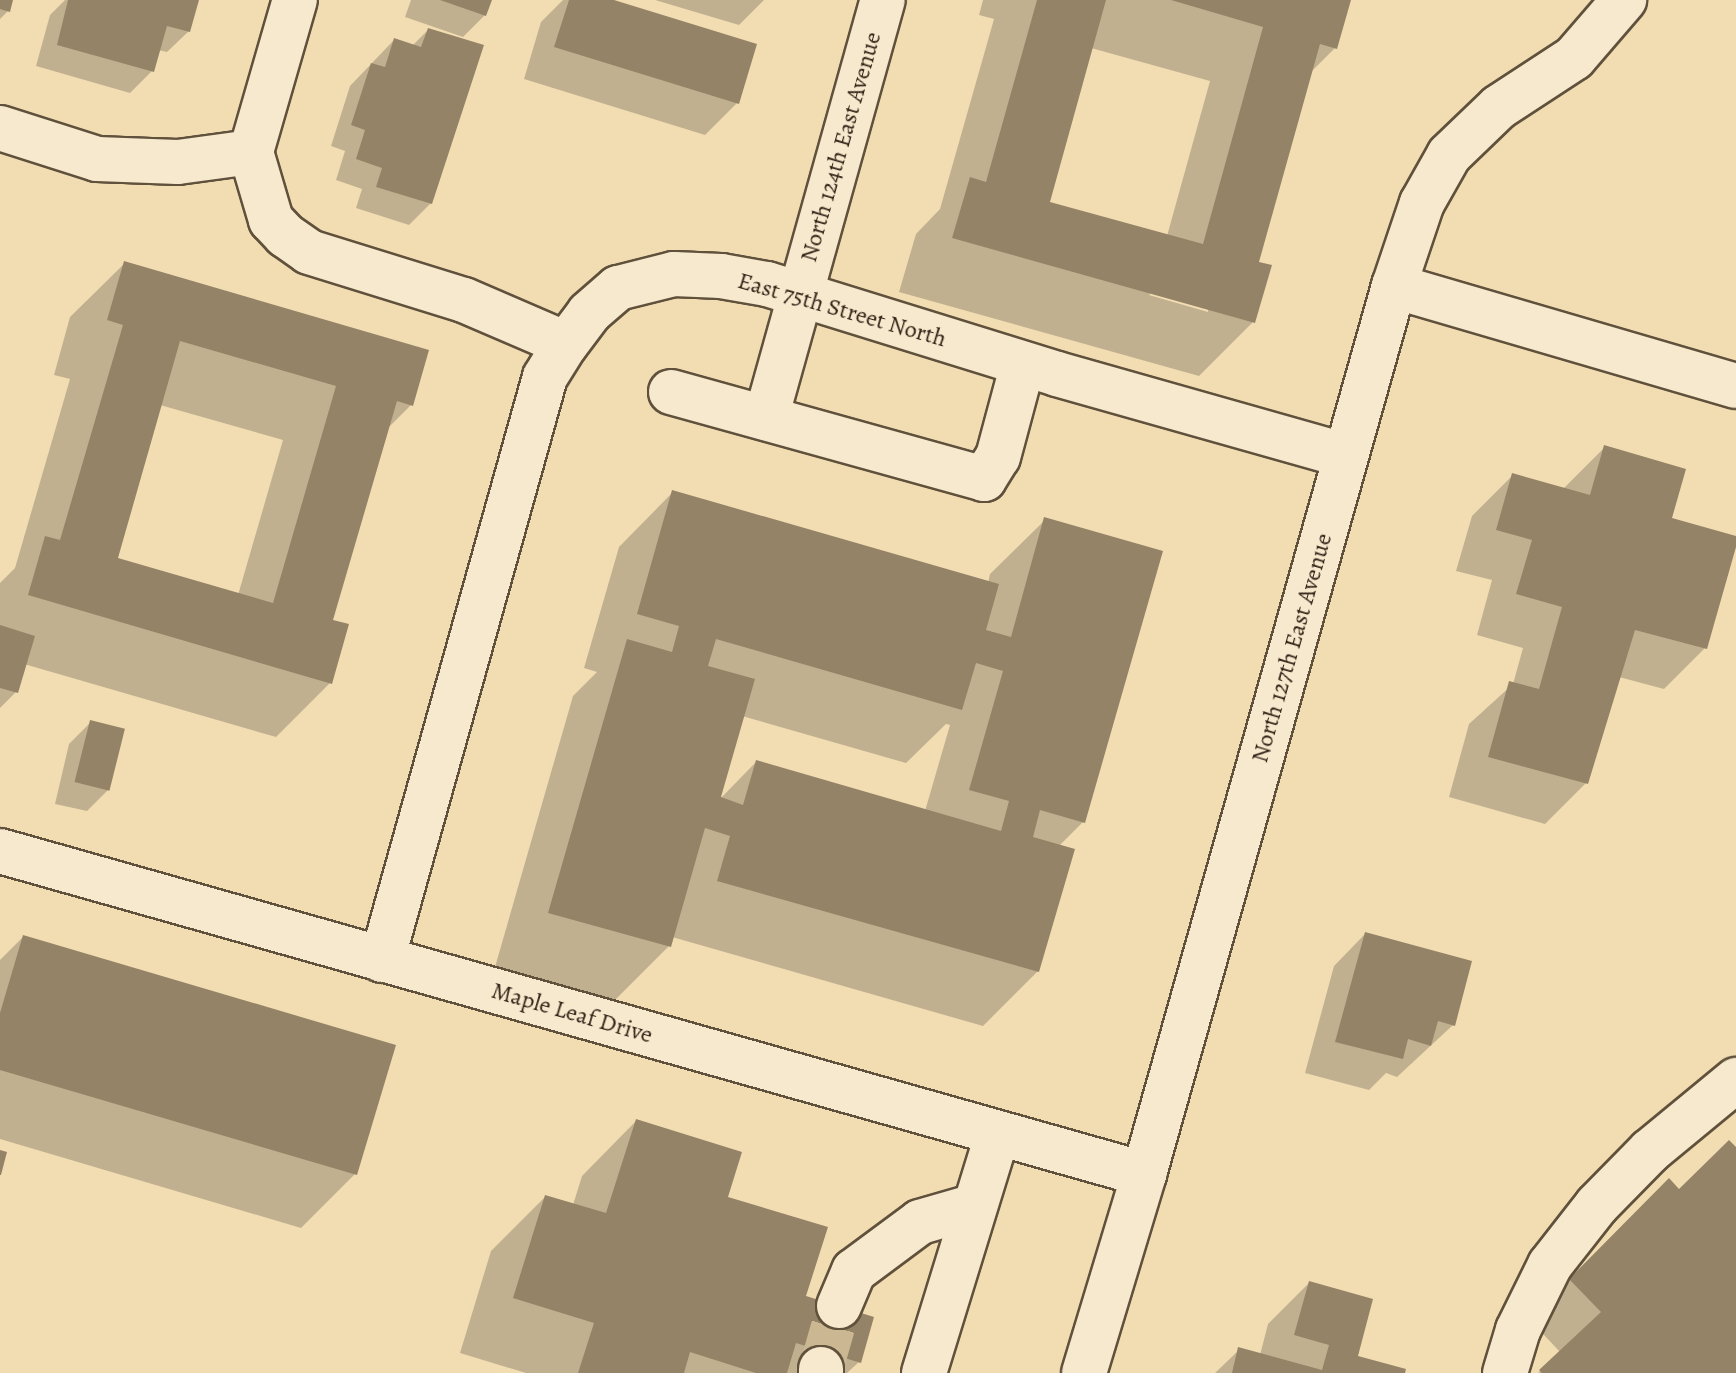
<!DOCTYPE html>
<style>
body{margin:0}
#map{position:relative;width:1736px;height:1373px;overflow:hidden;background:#f2ddb3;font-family:Alegreya,serif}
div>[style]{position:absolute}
.shadow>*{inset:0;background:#0003}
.building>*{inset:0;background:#958367;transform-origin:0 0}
.minor-tunnel>*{height:44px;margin-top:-22px;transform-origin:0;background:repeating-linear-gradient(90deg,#cbb893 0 44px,transparent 0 66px)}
.roads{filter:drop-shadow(2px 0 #60513c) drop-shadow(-2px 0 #60513c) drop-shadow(0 2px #60513c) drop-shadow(0 -2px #60513c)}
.minor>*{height:44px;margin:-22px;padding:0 22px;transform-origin:22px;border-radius:22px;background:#f7e9ce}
span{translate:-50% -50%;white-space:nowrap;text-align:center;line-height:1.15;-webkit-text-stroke:6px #f7e9ce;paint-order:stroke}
.street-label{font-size:24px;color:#302215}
</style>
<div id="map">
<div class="shadow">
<div style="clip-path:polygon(0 0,11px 0,8px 11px,0 19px)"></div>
<div style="clip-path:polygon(65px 0,197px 0,189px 31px,167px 52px,158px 50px,152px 71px,130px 93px,36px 66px,50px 15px)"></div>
<div style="clip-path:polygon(411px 0,490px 0,485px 15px,463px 37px,405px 17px)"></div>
<div style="clip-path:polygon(563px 0,607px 0,737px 103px,705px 135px,524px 79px,541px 22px)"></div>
<div style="clip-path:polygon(655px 0,764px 0,739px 25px)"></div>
<div style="clip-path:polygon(evenodd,983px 0,1349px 0,1335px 48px,1309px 74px,1256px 263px,1253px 322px,1199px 376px,899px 292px,916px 234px,940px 209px,994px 19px,979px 15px,983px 0,1091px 48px,1210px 81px,1167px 236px,1048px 203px,1091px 48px,983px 0,1152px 292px,1208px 308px,1208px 312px,1149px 295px,1152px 292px)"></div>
<div style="clip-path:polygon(428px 30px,431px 203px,409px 225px,356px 208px,362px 189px,336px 180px,345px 151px,331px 146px,350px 86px,394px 40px,412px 46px)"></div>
<div style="clip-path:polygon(evenodd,125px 263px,411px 405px,386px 430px,330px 621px,330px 683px,276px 737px,24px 664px,16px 692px,0 708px,0 583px,15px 568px,70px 379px,54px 375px,70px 317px,125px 263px,160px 405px,283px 440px,238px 595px,116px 560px,160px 405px)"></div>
<div style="clip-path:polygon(1604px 448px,1669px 520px,1736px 538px,1705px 648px,1664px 689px,1619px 677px,1586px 783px,1545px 824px,1449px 797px,1469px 724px,1513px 684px,1523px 648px,1477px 635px,1492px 580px,1456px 571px,1472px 516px,1513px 475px,1563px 489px)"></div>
<div style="clip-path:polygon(evenodd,673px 492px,988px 583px,990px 574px,1045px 520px,1083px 822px,1059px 846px,1038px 971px,983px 1026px,672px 937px,669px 946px,615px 1000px,495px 967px,573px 696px,597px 672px,584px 668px,619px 547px,673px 492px,742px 716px,906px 763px,946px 724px,950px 725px,925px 811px,756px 762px,718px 801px,742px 716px)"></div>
<div style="clip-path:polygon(91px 722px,109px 789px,87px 811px,55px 804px,69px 744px)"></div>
<div style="clip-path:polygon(1365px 934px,1453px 1025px,1397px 1077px,1386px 1073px,1369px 1090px,1305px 1073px,1334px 966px)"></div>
<div style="clip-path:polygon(23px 937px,355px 1174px,301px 1228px,0 1139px,0 960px)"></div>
<div style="clip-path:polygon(636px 1121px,726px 1198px,859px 1362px,847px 1373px,526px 1373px,460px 1353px,491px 1251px,545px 1197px,573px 1205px,582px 1176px)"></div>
<div style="clip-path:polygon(1736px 1150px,1736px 1373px,1538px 1373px,1560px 1352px,1530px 1320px,1669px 1181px,1679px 1192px)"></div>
<div style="clip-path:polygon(1309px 1283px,1356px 1357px,1403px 1373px,1215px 1373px,1239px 1350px,1260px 1355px,1268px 1324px)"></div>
</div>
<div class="building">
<div style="clip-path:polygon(0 0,13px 0,10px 12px,0 9px)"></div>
<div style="clip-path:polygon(68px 0,199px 0,190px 32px,167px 26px,154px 72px,57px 45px)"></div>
<div style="clip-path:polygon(440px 0,492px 0,486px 16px)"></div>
<div style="clip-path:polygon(569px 0,614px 0,757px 44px,739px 104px,554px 47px)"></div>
<div style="clip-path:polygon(1037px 0,1106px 0,1050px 202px,1203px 244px,1263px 27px,1171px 0,1351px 0,1337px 49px,1320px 44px,1259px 262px,1272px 265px,1255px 323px,952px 238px,970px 177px,986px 182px)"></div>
<div style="clip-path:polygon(428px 28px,484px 45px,432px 204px,376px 187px,382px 168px,356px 159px,365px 130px,351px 125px,371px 63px,385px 67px,394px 38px,421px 47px)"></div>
<div style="clip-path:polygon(evenodd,124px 261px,429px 350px,413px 406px,397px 401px,333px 620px,349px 624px,332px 684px,28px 595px,45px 536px,60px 540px,123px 325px,107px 320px,124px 261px,180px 341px,336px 386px,273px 603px,118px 558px,180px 341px)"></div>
<div style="clip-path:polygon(1604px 445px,1686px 469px,1672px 518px,1736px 536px,1736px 547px,1707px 649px,1635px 630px,1588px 784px,1488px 757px,1509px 681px,1539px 689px,1562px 607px,1516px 594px,1532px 540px,1496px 530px,1512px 473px,1590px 495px)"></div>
<div style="clip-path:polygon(evenodd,672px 490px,999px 584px,986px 630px,1011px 637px,1044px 517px,1163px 551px,1085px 823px,1040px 810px,1033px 837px,1075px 849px,1039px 972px,717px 881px,730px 836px,705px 828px,671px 947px,548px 913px,627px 639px,672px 652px,679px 626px,637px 614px,672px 490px,716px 639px,962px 710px,976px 663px,1003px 671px,969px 790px,1009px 801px,1001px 831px,756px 760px,743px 805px,721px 797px,755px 679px,708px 666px,716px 639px)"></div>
<div style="clip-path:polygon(0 625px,35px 636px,18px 693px,0 688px)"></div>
<div style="left:90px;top:720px;width:36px;height:64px;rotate:14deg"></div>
<div style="clip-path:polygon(1365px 932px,1472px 961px,1455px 1026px,1438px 1021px,1431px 1046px,1408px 1039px,1403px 1059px,1335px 1042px)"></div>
<div style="clip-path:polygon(23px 935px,396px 1045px,357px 1175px,0 1070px,0 1013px)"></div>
<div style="clip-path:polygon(636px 1119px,742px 1152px,728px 1197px,828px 1227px,806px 1296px,874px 1317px,861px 1363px,796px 1343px,787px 1373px,756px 1373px,690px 1352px,684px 1373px,578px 1373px,594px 1323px,513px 1298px,545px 1195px,606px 1213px)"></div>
<div style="clip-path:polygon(1729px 1140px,1736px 1147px,1736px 1373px,1542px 1373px,1539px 1370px,1601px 1312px,1569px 1279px,1669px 1178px,1679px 1189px)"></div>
<div style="clip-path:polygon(0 1150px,7px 1152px,1px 1175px,0 1175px)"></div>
<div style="clip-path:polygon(1309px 1281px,1373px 1299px,1358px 1356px,1406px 1369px,1405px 1373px,1232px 1373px,1238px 1347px,1322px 1370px,1329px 1345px,1294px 1335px)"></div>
</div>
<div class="minor-tunnel">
<div style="left:821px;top:1369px;width:66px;rotate:-74.1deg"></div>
</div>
<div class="roads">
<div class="minor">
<div style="left:0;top:128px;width:102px;rotate:17.7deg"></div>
<div style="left:97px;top:159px;width:81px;rotate:2.1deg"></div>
<div style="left:178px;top:162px;width:74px;rotate:-7.8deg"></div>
<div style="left:251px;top:152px;width:71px;rotate:73.6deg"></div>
<div style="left:271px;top:220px;width:21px;rotate:47deg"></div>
<div style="left:285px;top:235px;width:29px;rotate:35deg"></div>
<div style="left:309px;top:252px;width:162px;rotate:17.2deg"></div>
<div style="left:464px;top:300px;width:111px;rotate:23.3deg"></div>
<div style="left:566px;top:344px;width:39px;rotate:-53deg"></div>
<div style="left:589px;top:313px;width:38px;rotate:-41deg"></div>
<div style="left:618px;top:288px;width:58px;rotate:-14deg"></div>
<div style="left:674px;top:274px;width:47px;rotate:2.4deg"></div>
<div style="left:721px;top:276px;width:47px;rotate:9.9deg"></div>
<div style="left:767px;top:284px;width:304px;rotate:17.2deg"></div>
<div style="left:1057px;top:374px;width:300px;rotate:15.8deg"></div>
<div style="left:251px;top:152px;width:158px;rotate:-73.9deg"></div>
<div style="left:1394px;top:286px;width:356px;rotate:16.3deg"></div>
<div style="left:671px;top:392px;width:325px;rotate:15.5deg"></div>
<div style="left:984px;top:479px;width:26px;rotate:-58deg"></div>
<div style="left:998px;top:457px;width:96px;rotate:-75deg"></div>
<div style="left:766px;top:418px;width:434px;rotate:-74.4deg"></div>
<div style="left:0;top:851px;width:1189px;rotate:15.77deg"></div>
<div style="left:382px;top:960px;width:605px;rotate:-74.38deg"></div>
<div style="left:545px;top:377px;width:39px;rotate:-58deg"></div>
<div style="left:839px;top:1306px;width:38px;rotate:-67deg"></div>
<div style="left:854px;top:1271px;width:82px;rotate:-36.6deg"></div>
<div style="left:920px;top:1222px;width:57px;rotate:-16.2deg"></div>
<div style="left:821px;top:1373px;width:4px;rotate:-90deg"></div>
<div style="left:924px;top:1373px;width:251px;rotate:-72.9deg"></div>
<div style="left:1084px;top:1373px;width:208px;rotate:-73.2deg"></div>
<div style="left:1144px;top:1174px;width:923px;rotate:-74.28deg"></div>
<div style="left:1394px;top:286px;width:88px;rotate:-71.4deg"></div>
<div style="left:1422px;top:203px;width:55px;rotate:-60.6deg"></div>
<div style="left:1449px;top:155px;width:69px;rotate:-43.8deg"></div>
<div style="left:1499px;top:107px;width:90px;rotate:-33.2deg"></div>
<div style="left:1574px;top:58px;width:77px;rotate:-49.2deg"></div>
<div style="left:1505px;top:1373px;width:45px;rotate:-73.2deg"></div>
<div style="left:1518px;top:1330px;width:72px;rotate:-63.8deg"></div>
<div style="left:1550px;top:1265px;width:76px;rotate:-51.9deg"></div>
<div style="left:1597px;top:1205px;width:76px;rotate:-45.5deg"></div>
<div style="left:1650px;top:1151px;width:112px;rotate:-39.5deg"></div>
</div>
</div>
<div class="street-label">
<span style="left:841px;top:147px;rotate:-74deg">North 124th East Avenue</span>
<span style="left:842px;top:310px;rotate:16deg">East 75th Street North</span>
<span style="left:1292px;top:648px;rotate:-74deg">North 127th East Avenue</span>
<span style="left:572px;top:1013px;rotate:16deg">Maple Leaf Drive</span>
</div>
</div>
